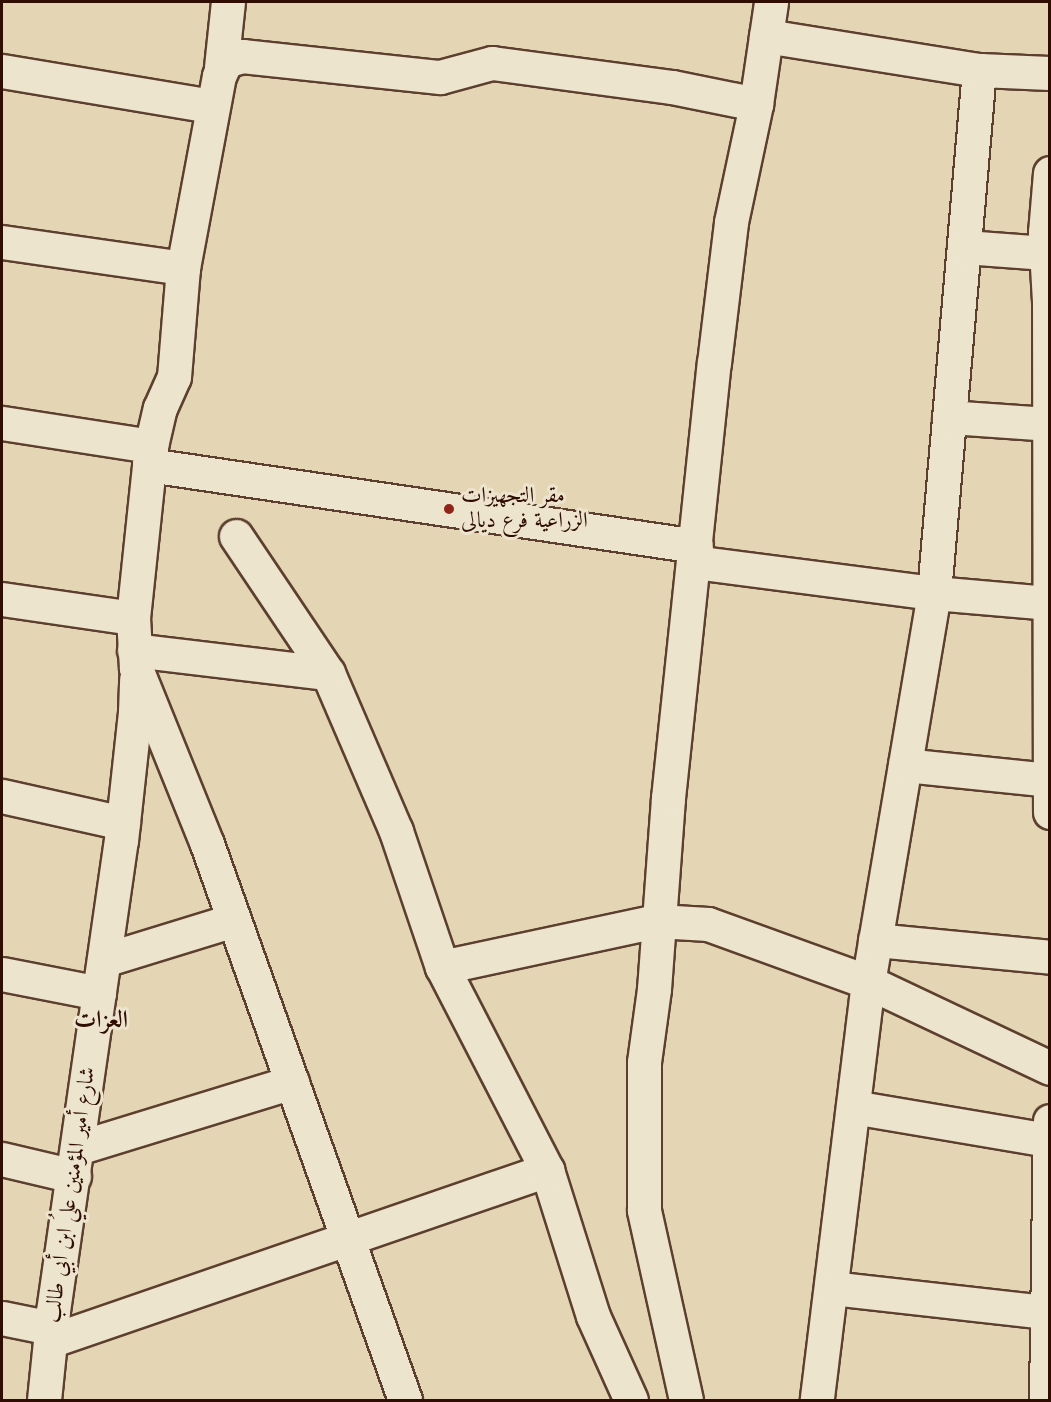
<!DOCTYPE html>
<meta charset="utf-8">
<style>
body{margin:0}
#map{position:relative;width:1051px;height:1402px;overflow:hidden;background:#e4d5b4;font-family:"Old Standard TT",Amiri,serif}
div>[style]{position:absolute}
.roads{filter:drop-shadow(2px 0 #5c3f2e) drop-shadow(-2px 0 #5c3f2e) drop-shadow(0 2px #5c3f2e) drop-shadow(0 -2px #5c3f2e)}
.minor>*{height:33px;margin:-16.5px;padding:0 16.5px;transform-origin:16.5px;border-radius:16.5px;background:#ede4ce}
.dots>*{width:16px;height:16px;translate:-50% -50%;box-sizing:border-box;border:3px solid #ede4ce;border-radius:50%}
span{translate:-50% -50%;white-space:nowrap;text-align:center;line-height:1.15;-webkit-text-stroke:6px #ede4ce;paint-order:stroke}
.poi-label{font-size:22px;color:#2f0d02}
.left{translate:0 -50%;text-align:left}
.street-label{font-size:22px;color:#2f0d02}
.neighbourhood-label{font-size:24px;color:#2f0d02;font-weight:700}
.frame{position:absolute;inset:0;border:3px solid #2f0d02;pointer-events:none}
</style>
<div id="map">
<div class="roads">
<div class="minor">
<div style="left:766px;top:36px;width:216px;rotate:9.1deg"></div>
<div style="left:979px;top:70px;width:525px;rotate:94.92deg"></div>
<div style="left:934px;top:593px;width:395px;rotate:99.6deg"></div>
<div style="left:868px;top:982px;width:421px;rotate:97deg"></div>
<div style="left:221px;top:67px;width:65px;rotate:-83.9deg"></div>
<div style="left:979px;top:70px;width:71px;rotate:2.4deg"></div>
<div style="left:2px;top:71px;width:213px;rotate:9.5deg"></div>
<div style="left:1050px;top:173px;width:59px;rotate:94.8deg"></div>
<div style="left:1045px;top:232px;width:69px;rotate:86.7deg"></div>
<div style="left:1049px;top:301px;width:511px;rotate:89.89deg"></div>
<div style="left:2px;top:242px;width:183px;rotate:8.2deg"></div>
<div style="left:964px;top:247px;width:82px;rotate:4.2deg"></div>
<div style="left:949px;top:417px;width:100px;rotate:4deg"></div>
<div style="left:2px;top:423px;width:151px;rotate:8.8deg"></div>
<div style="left:149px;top:465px;width:553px;rotate:8.42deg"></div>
<div style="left:694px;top:562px;width:242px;rotate:7.4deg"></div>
<div style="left:934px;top:593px;width:114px;rotate:5deg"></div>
<div style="left:2px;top:599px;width:132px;rotate:8.3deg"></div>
<div style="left:134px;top:650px;width:195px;rotate:6.8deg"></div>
<div style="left:905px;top:765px;width:145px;rotate:5.9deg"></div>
<div style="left:2px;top:796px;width:124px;rotate:12.6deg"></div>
<div style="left:875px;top:940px;width:176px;rotate:5.5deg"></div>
<div style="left:104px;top:960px;width:136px;rotate:-17.1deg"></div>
<div style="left:442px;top:967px;width:220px;rotate:-12.1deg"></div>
<div style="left:657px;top:921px;width:51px;rotate:3.4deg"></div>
<div style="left:708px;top:924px;width:170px;rotate:19.9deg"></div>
<div style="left:868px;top:982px;width:201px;rotate:25.3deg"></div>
<div style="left:2px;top:974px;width:99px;rotate:11.1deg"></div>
<div style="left:853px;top:1107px;width:199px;rotate:9.6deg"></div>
<div style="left:78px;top:1148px;width:224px;rotate:-17.1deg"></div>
<div style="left:2px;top:1159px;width:74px;rotate:13.3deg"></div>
<div style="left:547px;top:1170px;width:153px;rotate:72.5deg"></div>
<div style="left:593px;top:1316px;width:92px;rotate:65.7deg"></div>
<div style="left:831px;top:1288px;width:216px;rotate:6.4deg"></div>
<div style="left:2px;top:1318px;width:50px;rotate:11.5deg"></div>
<div style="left:50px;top:1341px;width:526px;rotate:-18.99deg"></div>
<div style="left:547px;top:1170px;width:229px;rotate:-117.3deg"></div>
<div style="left:442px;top:967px;width:144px;rotate:-108.7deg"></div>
<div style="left:396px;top:831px;width:172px;rotate:-113.3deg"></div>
<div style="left:328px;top:673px;width:165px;rotate:-123.9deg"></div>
<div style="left:44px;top:1400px;width:89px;rotate:-84.2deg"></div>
<div style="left:53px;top:1311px;width:475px;rotate:-81.8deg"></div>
<div style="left:121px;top:841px;width:130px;rotate:-83.8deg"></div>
<div style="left:135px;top:712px;width:33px;rotate:-88deg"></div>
<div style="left:405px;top:1400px;width:590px;rotate:-109.6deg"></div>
<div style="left:207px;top:844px;width:190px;rotate:-112deg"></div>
<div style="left:136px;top:668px;width:50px;rotate:-93.4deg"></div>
<div style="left:133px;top:618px;width:173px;rotate:-84deg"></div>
<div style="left:151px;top:446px;width:39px;rotate:-77deg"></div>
<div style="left:160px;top:408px;width:34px;rotate:-66deg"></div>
<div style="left:174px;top:377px;width:109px;rotate:-85.3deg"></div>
<div style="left:183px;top:268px;width:195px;rotate:-79.4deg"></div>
<div style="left:219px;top:76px;width:17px;rotate:-65deg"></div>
<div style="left:226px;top:61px;width:17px;rotate:-17deg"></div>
<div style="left:242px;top:56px;width:199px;rotate:6.1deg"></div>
<div style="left:440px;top:77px;width:54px;rotate:-15.1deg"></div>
<div style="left:492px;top:63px;width:182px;rotate:7.6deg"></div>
<div style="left:672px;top:87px;width:86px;rotate:11.4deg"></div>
<div style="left:686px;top:1400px;width:195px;rotate:-102.5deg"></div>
<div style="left:644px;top:1210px;width:148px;rotate:-90deg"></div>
<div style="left:644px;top:1062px;width:74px;rotate:-82.2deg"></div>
<div style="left:654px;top:989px;width:192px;rotate:-85.8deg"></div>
<div style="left:668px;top:798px;width:437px;rotate:-84deg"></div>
<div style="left:714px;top:363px;width:142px;rotate:-83.1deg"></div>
<div style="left:731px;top:222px;width:121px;rotate:-78deg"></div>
<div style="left:756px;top:104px;width:103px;rotate:-81.6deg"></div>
<div style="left:1046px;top:1400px;width:279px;rotate:-89.2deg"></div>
</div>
</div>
<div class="dots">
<div style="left:449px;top:509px;background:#8f2418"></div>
</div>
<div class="poi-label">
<span class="left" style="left:461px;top:509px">مقر التجهيزات<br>الزراعية فرع ديالى</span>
</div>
<div class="street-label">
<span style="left:71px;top:1195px;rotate:-82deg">شارع أمير المؤمنين عليُ ابن أبي طالب</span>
</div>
<div class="neighbourhood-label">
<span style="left:101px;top:1022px">العزات</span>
</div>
<div class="frame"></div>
</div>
